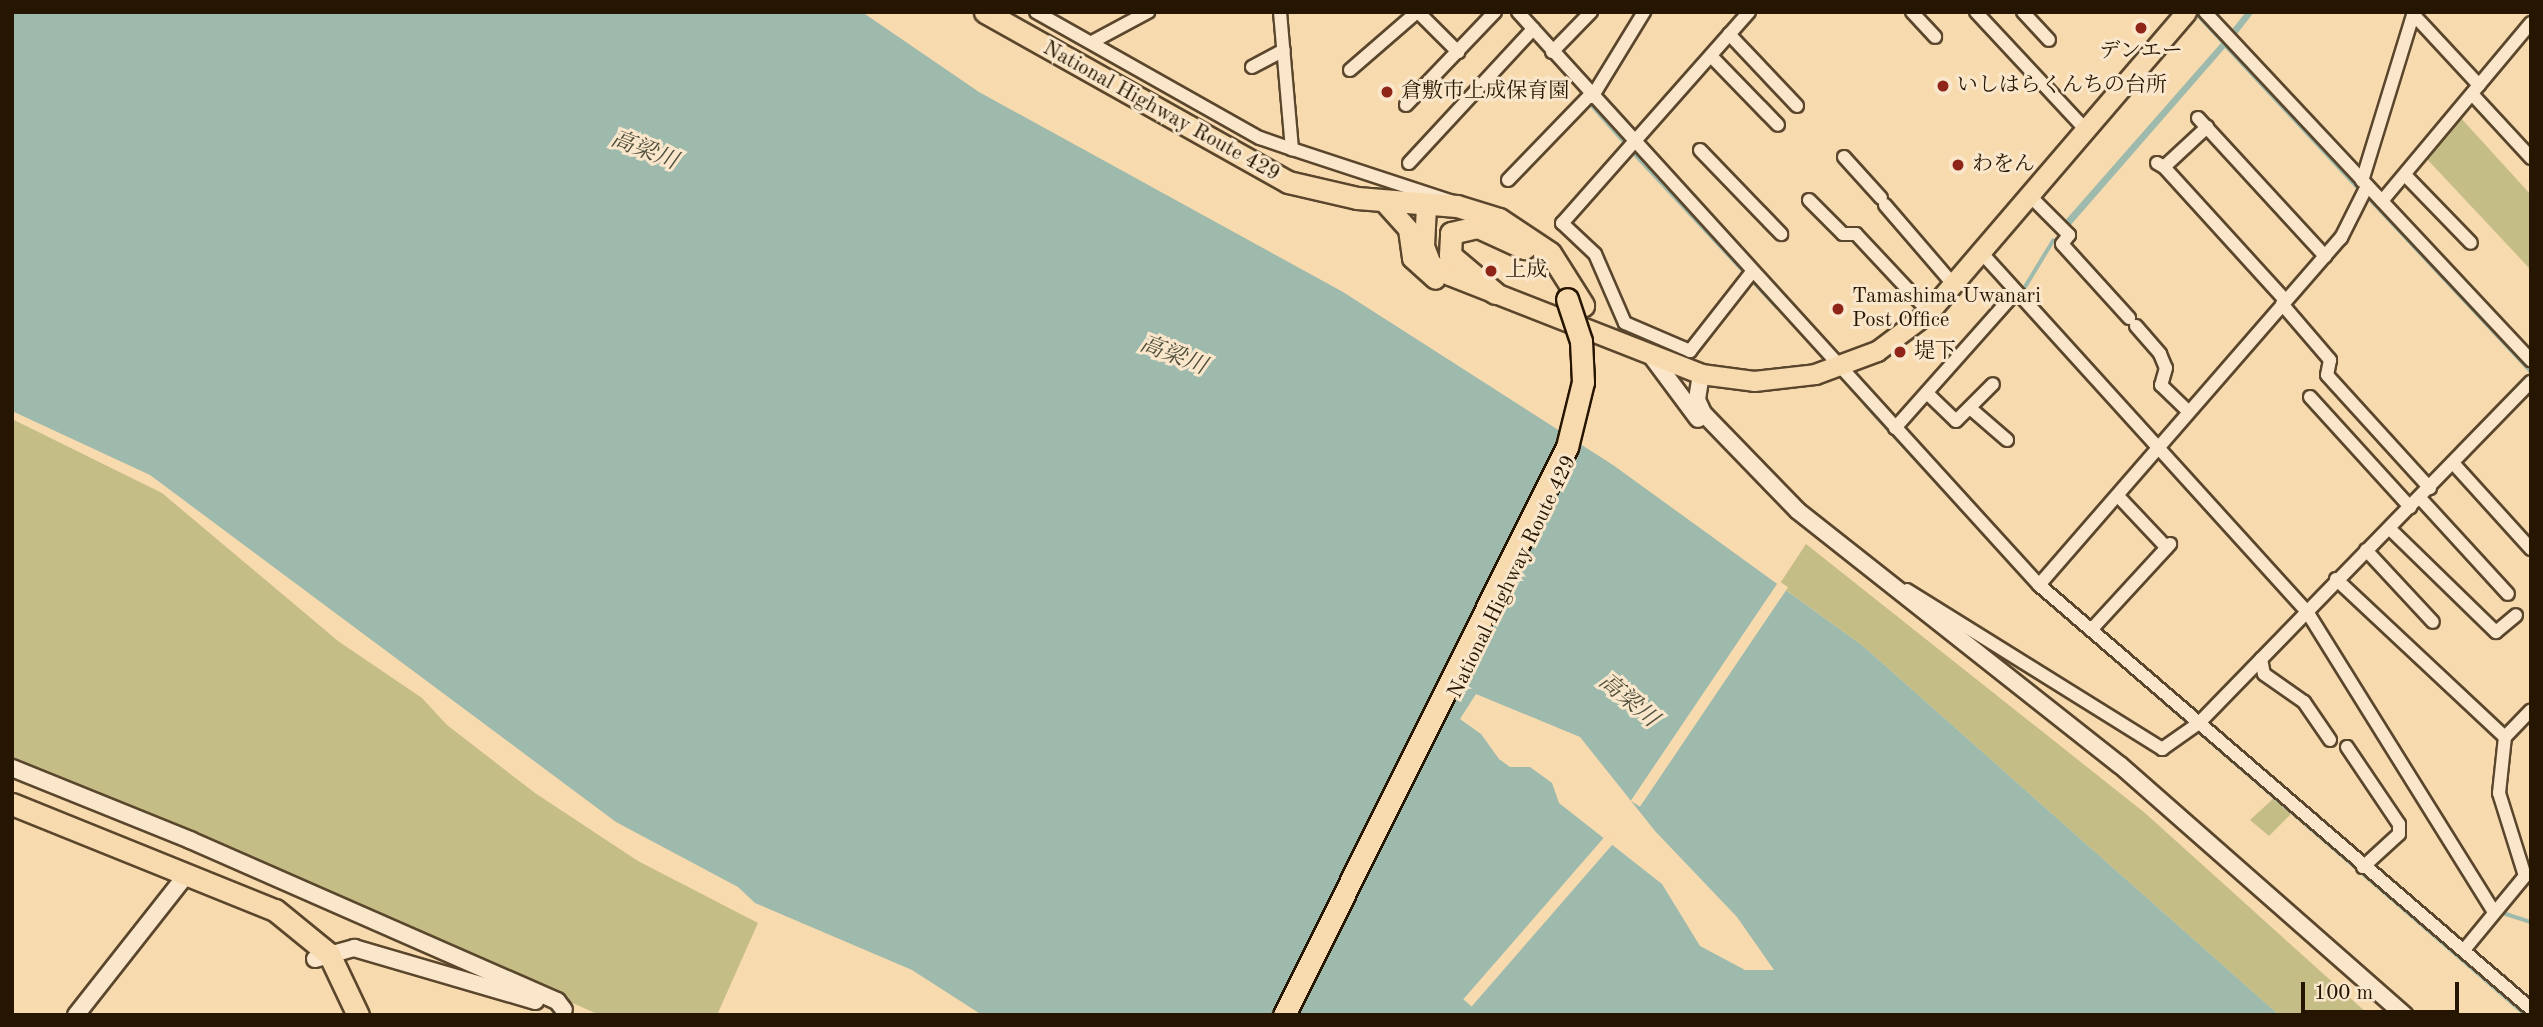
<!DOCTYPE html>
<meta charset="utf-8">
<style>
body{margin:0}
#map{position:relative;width:2543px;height:1027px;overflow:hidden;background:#f8daaf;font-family:"Old Standard TT","Noto Serif JP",serif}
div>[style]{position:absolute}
.green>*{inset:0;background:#c4bd86}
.water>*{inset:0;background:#9dbaad}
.pier>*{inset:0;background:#f8daaf;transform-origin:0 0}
.stream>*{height:3.5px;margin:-1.75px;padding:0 1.75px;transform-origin:1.75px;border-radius:1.75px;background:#9dbaad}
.roads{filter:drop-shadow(2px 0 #5a462c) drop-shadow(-2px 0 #5a462c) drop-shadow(0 2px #5a462c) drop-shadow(0 -2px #5a462c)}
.minor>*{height:12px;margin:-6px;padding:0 6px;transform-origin:6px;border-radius:6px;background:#fae7cb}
.tertiary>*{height:16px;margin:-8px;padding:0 8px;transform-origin:8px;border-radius:8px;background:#fae7cb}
.primary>*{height:19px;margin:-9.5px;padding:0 9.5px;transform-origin:9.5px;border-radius:9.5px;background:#f8daaf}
.trunk>*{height:21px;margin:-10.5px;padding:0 10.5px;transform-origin:10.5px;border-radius:10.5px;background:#f8daaf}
.bridges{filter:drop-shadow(2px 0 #261500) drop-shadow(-2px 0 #261500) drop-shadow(0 2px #261500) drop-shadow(0 -2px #261500)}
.trunk-bridge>*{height:21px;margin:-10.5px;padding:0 10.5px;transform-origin:10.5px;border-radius:10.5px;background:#f8daaf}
.dots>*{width:19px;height:19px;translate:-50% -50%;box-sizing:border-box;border:4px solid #fae7cb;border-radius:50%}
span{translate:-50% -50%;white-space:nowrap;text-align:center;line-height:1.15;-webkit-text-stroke:6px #fae7cb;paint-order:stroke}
.poi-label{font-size:21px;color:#261500}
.left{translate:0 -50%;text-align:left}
.street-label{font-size:21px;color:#261500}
.water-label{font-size:23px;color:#504f3d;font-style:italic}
.frame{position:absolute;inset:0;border:14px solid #261500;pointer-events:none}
.scale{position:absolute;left:2301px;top:982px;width:158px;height:32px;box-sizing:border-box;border:4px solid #261500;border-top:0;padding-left:9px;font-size:21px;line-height:24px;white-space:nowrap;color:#261500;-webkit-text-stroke:5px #fae7cb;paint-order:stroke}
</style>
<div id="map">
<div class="green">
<div style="clip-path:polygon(2460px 117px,2531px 195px,2531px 270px,2426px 158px)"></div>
<div style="clip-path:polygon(12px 419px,162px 493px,338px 641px,422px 698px,447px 725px,535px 793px,638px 861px,758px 923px,717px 1015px,600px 1015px,12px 760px)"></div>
<div style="clip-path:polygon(1806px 544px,2145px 813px,2369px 1015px,2279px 1015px,1863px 646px,1779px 585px)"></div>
<div style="clip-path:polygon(2275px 797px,2293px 812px,2269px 836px,2250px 820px)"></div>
</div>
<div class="water">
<div style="clip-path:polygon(evenodd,12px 12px,862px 12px,979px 92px,1343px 292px,1613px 465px,1863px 646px,2279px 1015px,982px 1015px,912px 970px,755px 903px,738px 887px,616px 822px,150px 475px,12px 411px,12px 12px,1476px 694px,1580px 737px,1655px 831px,1737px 917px,1774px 970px,1745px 970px,1700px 946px,1662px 884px,1559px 803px,1552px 783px,1530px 767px,1510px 767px,1499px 759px,1481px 734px,1460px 719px,1476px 694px)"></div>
<div style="clip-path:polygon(2192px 12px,2229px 33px,2246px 12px,2254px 12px,2230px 43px,2360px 184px,2357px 190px,2225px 48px,2069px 227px,2063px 223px,2221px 43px)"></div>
</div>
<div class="pier">
<div style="left:1779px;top:581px;width:11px;height:265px;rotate:34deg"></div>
<div style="left:1607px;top:834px;width:11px;height:219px;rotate:41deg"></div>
</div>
<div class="stream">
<div style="left:1589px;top:102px;width:57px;rotate:48.5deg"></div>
<div style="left:1633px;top:152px;width:212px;rotate:47.1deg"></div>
<div style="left:2367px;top:196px;width:240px;rotate:46.9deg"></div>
<div style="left:2022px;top:292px;width:60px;rotate:-58.7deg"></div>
<div style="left:1866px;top:405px;width:145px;rotate:47.5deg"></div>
<div style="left:2152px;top:691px;width:52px;rotate:41.1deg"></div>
<div style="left:2197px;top:730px;width:435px;rotate:40.9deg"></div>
<div style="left:2500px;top:912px;width:33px;rotate:18deg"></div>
</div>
<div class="roads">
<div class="minor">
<div style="left:1036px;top:12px;width:257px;rotate:29.4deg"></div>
<div style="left:1260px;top:138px;width:34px;rotate:19deg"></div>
<div style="left:1280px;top:12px;width:138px;rotate:85deg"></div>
<div style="left:1292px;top:149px;width:169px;rotate:18.2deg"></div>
<div style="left:1418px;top:12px;width:57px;rotate:45deg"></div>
<div style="left:1518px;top:12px;width:774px;rotate:47.72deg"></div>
<div style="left:2039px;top:585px;width:649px;rotate:40.75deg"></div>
<div style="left:1749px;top:12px;width:282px;rotate:131.5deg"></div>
<div style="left:1562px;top:223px;width:45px;rotate:43.2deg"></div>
<div style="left:1595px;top:254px;width:75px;rotate:66.5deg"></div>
<div style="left:1625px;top:323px;width:71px;rotate:23.3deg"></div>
<div style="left:1690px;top:351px;width:100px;rotate:-51.9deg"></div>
<div style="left:1912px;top:12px;width:34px;rotate:47deg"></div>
<div style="left:1976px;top:12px;width:158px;rotate:47deg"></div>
<div style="left:2023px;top:12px;width:38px;rotate:47deg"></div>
<div style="left:2205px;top:12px;width:477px;rotate:46.9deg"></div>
<div style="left:2413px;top:14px;width:97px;rotate:47.1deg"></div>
<div style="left:1729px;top:34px;width:99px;rotate:46.6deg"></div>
<div style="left:1092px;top:42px;width:64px;rotate:-28.2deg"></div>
<div style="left:1552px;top:52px;width:56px;rotate:-45.7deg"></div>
<div style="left:1711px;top:56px;width:96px;rotate:45.8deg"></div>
<div style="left:1252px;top:67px;width:36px;rotate:-28deg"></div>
<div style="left:1350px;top:70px;width:89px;rotate:-40.9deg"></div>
<div style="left:2472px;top:94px;width:87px;rotate:47.3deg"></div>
<div style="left:1592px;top:97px;width:100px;rotate:-58.5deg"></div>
<div style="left:1406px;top:105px;width:129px;rotate:-46.3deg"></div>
<div style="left:2198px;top:118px;width:188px;rotate:47.4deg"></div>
<div style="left:1700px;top:150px;width:117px;rotate:46deg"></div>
<div style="left:1844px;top:157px;width:55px;rotate:47.9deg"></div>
<div style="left:1409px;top:163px;width:183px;rotate:-47.2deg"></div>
<div style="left:2157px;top:163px;width:8px;rotate:30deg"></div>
<div style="left:2164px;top:167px;width:59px;rotate:-42.9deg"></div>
<div style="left:2164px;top:167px;width:180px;rotate:47.7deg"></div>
<div style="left:2406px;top:176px;width:93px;rotate:45.9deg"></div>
<div style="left:1508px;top:180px;width:118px;rotate:-46deg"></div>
<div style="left:2362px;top:181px;width:177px;rotate:-72.9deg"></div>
<div style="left:2028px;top:194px;width:58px;rotate:45deg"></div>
<div style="left:2069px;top:235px;width:11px;rotate:128deg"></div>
<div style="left:2062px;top:244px;width:100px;rotate:47.8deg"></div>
<div style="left:1809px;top:200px;width:48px;rotate:45deg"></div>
<div style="left:1843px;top:234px;width:13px"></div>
<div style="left:1856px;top:234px;width:107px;rotate:46.9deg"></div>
<div style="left:2382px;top:201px;width:232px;rotate:-50.1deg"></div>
<div style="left:1885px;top:205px;width:104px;rotate:49.3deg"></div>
<div style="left:1979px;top:250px;width:486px;rotate:47.8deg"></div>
<div style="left:2306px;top:610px;width:356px;rotate:58.1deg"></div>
<div style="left:2282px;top:304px;width:74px;rotate:49.4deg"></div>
<div style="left:2330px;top:360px;width:15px;rotate:101deg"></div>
<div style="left:2327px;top:375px;width:153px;rotate:47.7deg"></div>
<div style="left:2136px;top:326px;width:37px;rotate:49deg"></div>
<div style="left:2160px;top:354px;width:15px;rotate:67deg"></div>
<div style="left:2166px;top:368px;width:18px;rotate:106deg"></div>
<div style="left:2161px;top:385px;width:37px;rotate:44deg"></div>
<div style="left:1927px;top:393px;width:40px;rotate:44deg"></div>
<div style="left:1956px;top:421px;width:52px;rotate:-45deg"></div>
<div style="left:2310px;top:397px;width:149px;rotate:47.7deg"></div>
<div style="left:1970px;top:408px;width:49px;rotate:40.9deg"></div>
<div style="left:1895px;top:428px;width:181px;rotate:-48.4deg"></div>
<div style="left:2453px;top:463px;width:116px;rotate:47.8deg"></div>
<div style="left:2118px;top:496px;width:71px;rotate:46.7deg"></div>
<div style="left:2420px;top:498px;width:130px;rotate:47.5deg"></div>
<div style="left:2390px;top:529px;width:148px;rotate:44.2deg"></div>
<div style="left:2496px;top:632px;width:26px;rotate:-40deg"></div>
<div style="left:2366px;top:550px;width:98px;rotate:47.1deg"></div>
<div style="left:2336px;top:579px;width:231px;rotate:43.1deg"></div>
<div style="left:2039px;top:585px;width:460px;rotate:-49deg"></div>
<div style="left:2341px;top:238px;width:58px;rotate:-63.4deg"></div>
<div style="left:1907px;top:590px;width:301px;rotate:31.9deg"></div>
<div style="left:2162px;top:749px;width:45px;rotate:-35.1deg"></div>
<div style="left:2199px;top:723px;width:476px;rotate:-45.8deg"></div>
<div style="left:2091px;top:630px;width:117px;rotate:-47.4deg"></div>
<div style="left:2261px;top:659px;width:15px;rotate:79deg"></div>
<div style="left:2264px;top:674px;width:49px;rotate:35deg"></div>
<div style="left:2304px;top:702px;width:46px;rotate:55.6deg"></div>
<div style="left:2347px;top:747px;width:93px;rotate:56deg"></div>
<div style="left:2399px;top:824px;width:10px;rotate:90deg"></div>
<div style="left:2399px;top:834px;width:49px;rotate:137.5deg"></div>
<div style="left:2525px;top:876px;width:87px;rotate:-107.4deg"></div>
<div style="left:2499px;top:793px;width:56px;rotate:-83.9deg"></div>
<div style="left:2505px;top:737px;width:37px;rotate:-46deg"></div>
<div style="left:2464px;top:950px;width:96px;rotate:-50.5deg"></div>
</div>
<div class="tertiary">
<div style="left:1652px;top:357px;width:77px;rotate:53.4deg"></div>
<div style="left:1701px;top:374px;width:26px;rotate:99deg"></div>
<div style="left:1697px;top:400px;width:14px;rotate:65deg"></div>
<div style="left:1703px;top:413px;width:136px;rotate:45.9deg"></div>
<div style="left:1798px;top:511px;width:410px;rotate:38.3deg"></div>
<div style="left:2120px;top:765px;width:379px;rotate:41.3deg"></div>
<div style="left:12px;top:768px;width:192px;rotate:22deg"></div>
<div style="left:190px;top:840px;width:401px;rotate:23.7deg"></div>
<div style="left:557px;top:1001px;width:11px;rotate:52deg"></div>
<div style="left:315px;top:959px;width:41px;rotate:-15.8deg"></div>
<div style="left:354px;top:948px;width:189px;rotate:16.3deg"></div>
<div style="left:76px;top:1015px;width:179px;rotate:-51.8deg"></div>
</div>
<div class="primary">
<div style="left:1383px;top:201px;width:38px;rotate:48deg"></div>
<div style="left:1408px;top:229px;width:29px;rotate:82deg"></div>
<div style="left:1412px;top:258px;width:31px;rotate:42deg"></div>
<div style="left:1426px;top:206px;width:40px;rotate:92.9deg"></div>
<div style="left:1424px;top:246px;width:19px;rotate:69deg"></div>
<div style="left:1431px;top:264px;width:21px;rotate:31deg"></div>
<div style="left:1449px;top:275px;width:271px;rotate:21.4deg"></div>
<div style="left:1701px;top:374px;width:53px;rotate:7.5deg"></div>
<div style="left:1754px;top:381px;width:61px;rotate:-6.5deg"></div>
<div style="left:1815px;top:374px;width:66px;rotate:-20.4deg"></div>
<div style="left:1877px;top:351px;width:65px;rotate:-36.9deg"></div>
<div style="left:1929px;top:312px;width:395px;rotate:-49.4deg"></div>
</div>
<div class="trunk">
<div style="left:985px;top:12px;width:347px;rotate:29.3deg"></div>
<div style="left:1288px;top:182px;width:71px;rotate:13.1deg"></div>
<div style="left:1357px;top:198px;width:100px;rotate:4.6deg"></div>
<div style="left:1457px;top:206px;width:44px;rotate:17.2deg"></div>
<div style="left:1499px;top:219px;width:61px;rotate:33.7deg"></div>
<div style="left:1550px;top:253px;width:62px;rotate:57.6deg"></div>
<div style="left:1495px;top:293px;width:59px;rotate:-139.8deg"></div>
<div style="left:1450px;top:255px;width:22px;rotate:-87deg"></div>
<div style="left:1451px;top:233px;width:28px;rotate:-13deg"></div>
<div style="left:1478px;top:227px;width:51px;rotate:24.5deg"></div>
<div style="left:12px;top:804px;width:284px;rotate:22deg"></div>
<div style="left:275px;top:910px;width:70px;rotate:39.2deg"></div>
<div style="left:329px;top:954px;width:68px;rotate:64.6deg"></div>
</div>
</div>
<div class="bridges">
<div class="trunk-bridge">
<div style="left:1284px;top:1015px;width:635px;rotate:-63.52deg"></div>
<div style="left:1567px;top:447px;width:67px;rotate:-76.2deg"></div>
<div style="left:1583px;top:382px;width:41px;rotate:-92.8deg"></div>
<div style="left:1581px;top:341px;width:44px;rotate:-108.4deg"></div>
</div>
</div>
<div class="dots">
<div style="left:2141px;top:28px;background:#8f2418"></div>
<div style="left:1943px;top:86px;background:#8f2418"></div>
<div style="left:1387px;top:92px;background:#8f2418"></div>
<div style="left:1958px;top:165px;background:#8f2418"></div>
<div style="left:1491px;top:271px;background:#8f2418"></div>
<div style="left:1838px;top:309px;background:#8f2418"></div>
<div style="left:1900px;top:352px;background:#8f2418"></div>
</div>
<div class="poi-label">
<span style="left:2141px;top:52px">デンエー</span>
<span class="left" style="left:1957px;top:86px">いしはらくんちの台所</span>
<span class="left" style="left:1401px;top:92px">倉敷市上成保育園</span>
<span class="left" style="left:1972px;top:165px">わをん</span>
<span class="left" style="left:1505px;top:271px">上成</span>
<span class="left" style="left:1852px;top:309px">Tamashima Uwanari<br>Post Office</span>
<span class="left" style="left:1914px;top:352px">堤下</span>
</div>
<div class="street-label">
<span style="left:1161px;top:112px;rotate:29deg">National Highway Route 429</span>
<span style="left:1513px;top:577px;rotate:-64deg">National Highway Route 429</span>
</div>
<div class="water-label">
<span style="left:644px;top:151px;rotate:21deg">高梁川</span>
<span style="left:1173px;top:356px;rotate:21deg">高梁川</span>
<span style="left:1628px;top:701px;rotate:40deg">高梁川</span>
</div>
<div class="frame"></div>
<div class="scale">100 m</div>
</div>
